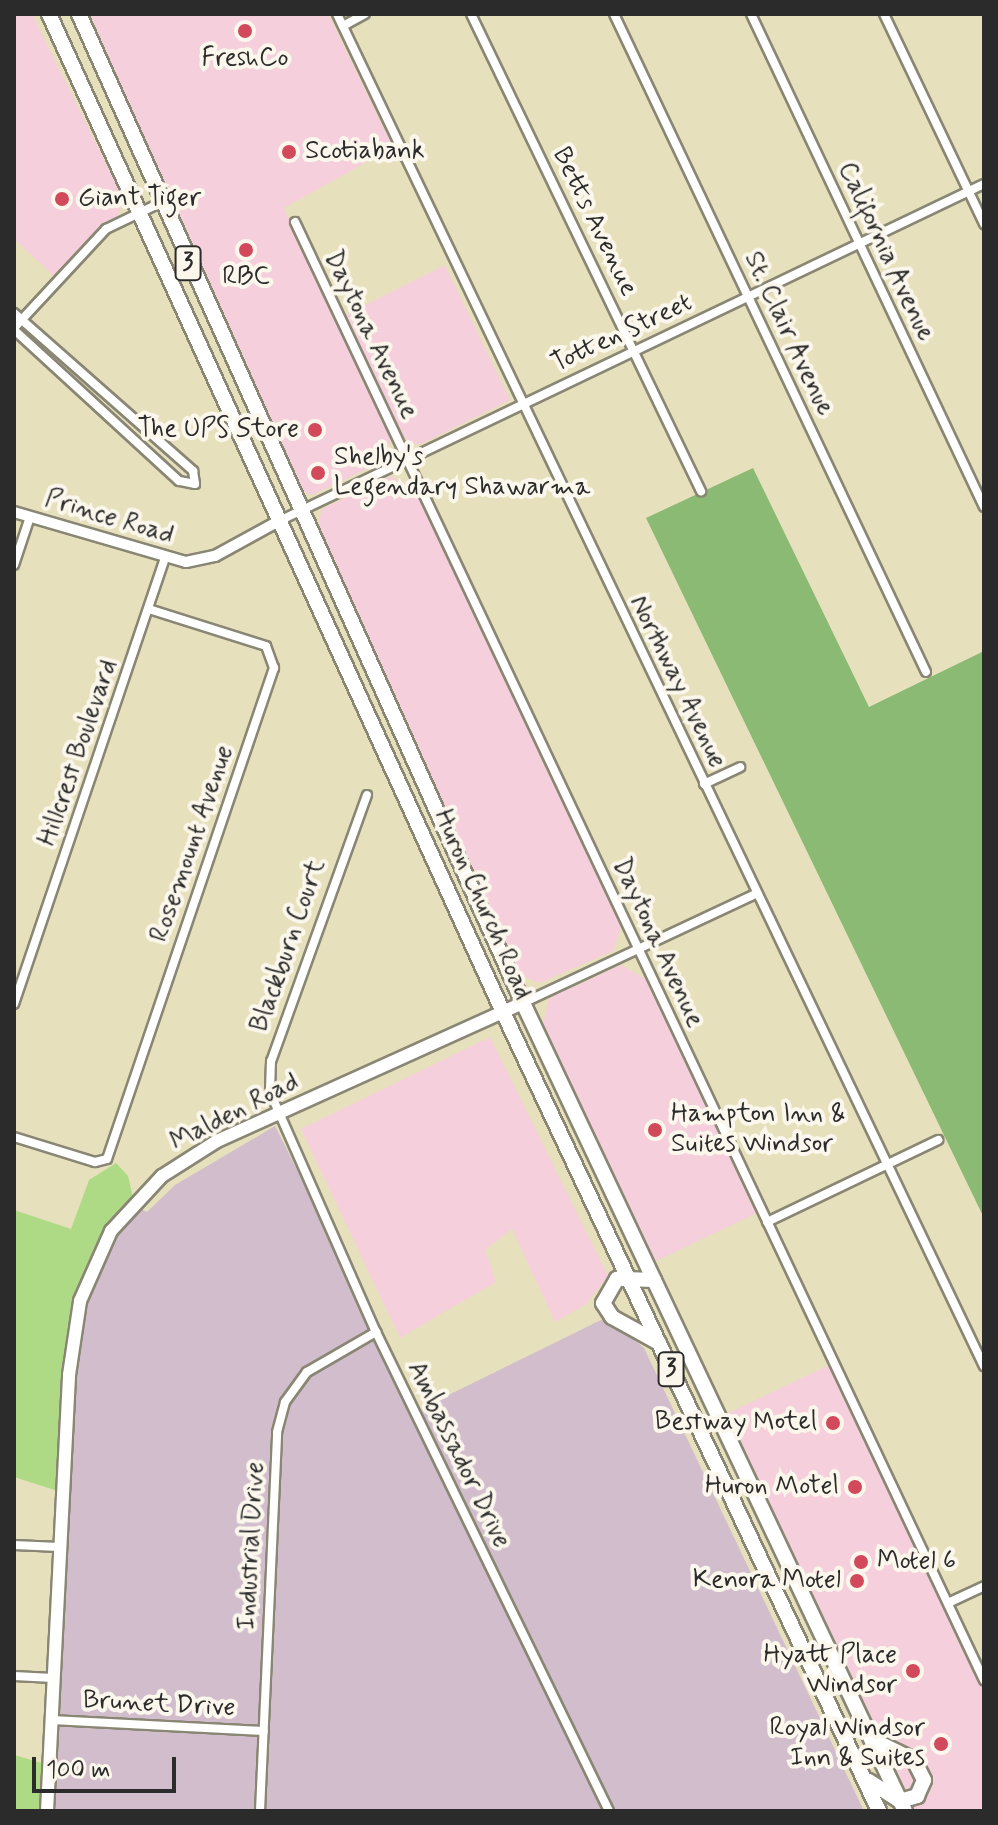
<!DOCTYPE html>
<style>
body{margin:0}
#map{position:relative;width:998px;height:1825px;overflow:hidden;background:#e7e0bc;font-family:Mynerve,sans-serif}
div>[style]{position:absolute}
.built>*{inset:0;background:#f5cfdb}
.industrial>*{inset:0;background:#d1bdcc}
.green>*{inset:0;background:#aeda86}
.forest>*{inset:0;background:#8aba73}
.roads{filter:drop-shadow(2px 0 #898674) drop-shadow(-2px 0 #898674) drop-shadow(0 2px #898674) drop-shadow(0 -2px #898674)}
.minor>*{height:8px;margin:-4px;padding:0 4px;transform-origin:4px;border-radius:4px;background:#fff}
.tertiary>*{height:10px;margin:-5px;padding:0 5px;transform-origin:5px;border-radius:5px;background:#fff}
.secondary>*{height:12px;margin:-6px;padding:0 6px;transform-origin:6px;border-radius:6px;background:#fff}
.trunk>*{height:14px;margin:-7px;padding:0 7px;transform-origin:7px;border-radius:7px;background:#fff}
.dots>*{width:22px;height:22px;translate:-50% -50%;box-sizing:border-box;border:4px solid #fbf7ec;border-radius:50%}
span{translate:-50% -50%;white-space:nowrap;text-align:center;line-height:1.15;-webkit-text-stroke:8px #fbf7ec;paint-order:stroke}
.shield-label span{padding:2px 6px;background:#fbf7ec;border:2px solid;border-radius:6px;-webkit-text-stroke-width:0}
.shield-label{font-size:24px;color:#2b2b2b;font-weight:700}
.poi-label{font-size:26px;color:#2b2b2b}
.left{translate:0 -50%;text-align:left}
.right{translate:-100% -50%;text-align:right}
.street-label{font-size:26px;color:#2b2b2b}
.frame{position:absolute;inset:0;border:16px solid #2b2b2b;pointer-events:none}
.scale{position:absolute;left:32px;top:1757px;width:144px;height:36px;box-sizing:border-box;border:4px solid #2b2b2b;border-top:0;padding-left:10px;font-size:24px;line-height:28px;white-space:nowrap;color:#2b2b2b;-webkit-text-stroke:6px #fbf7ec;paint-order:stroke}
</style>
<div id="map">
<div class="built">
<div style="clip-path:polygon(14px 14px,32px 14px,123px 198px,118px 216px,53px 275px,14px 239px)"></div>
<div style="clip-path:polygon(90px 14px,328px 14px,393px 147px,284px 208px,391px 439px,384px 461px,312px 495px,294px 488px)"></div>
<div style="clip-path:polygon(445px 265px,510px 400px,419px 445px,403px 438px,343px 316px)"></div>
<div style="clip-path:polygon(389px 476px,414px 487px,621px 927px,613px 951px,540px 983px,519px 975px,316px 532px,322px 509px)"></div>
<div style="clip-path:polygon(621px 965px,646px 979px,757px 1213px,652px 1263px,542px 1028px,549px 998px)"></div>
<div style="clip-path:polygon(490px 1037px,608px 1276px,585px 1305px,555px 1322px,512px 1229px,485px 1250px,496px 1282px,400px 1338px,301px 1129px)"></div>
<div style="clip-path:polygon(829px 1365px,984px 1694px,984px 1811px,912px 1811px,722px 1416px)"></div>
</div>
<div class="industrial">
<div style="clip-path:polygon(275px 1126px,418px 1410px,607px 1317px,644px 1348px,864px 1811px,47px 1811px,73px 1327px,106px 1241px,135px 1206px,147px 1212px,175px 1185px)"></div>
</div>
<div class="green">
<div style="clip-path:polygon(116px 1163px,128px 1176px,135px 1206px,106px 1241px,85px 1288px,61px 1492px,14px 1477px,14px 1210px,71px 1229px,89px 1180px)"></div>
<div style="clip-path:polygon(14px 1755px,49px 1765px,47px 1811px,14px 1811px)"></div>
</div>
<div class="forest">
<div style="clip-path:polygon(753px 468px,869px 707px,984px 651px,984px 1218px,646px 518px)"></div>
</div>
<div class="roads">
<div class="minor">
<div style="left:337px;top:14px;width:1499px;rotate:64.43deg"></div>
<div style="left:471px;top:14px;width:530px;rotate:64.26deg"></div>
<div style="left:614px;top:14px;width:728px;rotate:64.63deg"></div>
<div style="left:751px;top:14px;width:545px;rotate:64.7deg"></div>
<div style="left:884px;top:14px;width:233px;rotate:64.5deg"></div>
<div style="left:343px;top:26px;width:25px;rotate:-29deg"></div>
<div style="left:295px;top:222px;width:1613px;rotate:64.71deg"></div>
<div style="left:14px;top:313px;width:239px;rotate:41.4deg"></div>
<div style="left:193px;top:471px;width:13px;rotate:81deg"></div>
<div style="left:195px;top:484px;width:16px;rotate:-169deg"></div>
<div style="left:179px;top:481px;width:224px;rotate:-137.5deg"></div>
<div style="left:14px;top:328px;width:135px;rotate:-47.1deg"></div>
<div style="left:106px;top:229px;width:62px;rotate:-25.7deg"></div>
<div style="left:279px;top:521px;width:781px;rotate:-25.55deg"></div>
<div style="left:14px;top:565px;width:51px;rotate:-71.6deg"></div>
<div style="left:704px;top:784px;width:40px;rotate:-25deg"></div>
<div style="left:367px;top:795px;width:283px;rotate:109.8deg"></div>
<div style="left:271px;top:1061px;width:31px;rotate:92deg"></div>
<div style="left:270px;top:1092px;width:262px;rotate:66.2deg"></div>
<div style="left:376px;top:1332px;width:533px;rotate:64.06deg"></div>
<div style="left:523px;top:1003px;width:257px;rotate:-25.1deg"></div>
<div style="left:14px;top:1004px;width:469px;rotate:-71.3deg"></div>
<div style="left:14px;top:1137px;width:85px;rotate:17.2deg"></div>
<div style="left:95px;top:1162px;width:12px;rotate:-14deg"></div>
<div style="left:107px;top:1159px;width:519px;rotate:-71.22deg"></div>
<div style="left:274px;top:668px;width:23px;rotate:-110deg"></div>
<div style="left:266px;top:646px;width:123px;rotate:-162.5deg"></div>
<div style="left:767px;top:1222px;width:190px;rotate:-25.6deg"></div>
<div style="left:14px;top:1545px;width:45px;rotate:2.5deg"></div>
<div style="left:948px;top:1603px;width:40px;rotate:-25deg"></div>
<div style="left:14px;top:1676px;width:39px;rotate:3deg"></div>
<div style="left:51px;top:1720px;width:213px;rotate:3deg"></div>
<div style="left:260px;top:1811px;width:379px;rotate:-87.4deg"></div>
<div style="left:277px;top:1432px;width:31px;rotate:-75deg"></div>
<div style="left:285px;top:1402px;width:37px;rotate:-54deg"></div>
<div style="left:307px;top:1372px;width:80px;rotate:-30.1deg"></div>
</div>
<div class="tertiary">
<div style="left:14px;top:512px;width:179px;rotate:16.2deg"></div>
<div style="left:186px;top:562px;width:30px;rotate:-12deg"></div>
<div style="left:215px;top:556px;width:73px;rotate:-28.7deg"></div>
</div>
<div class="secondary">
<div style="left:47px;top:1811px;width:437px;rotate:-87.1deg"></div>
<div style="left:69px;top:1375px;width:75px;rotate:-81.5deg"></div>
<div style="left:80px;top:1301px;width:77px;rotate:-66.1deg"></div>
<div style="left:111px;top:1231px;width:75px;rotate:-47.2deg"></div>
<div style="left:162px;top:1176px;width:65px;rotate:-32.5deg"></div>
<div style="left:217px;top:1141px;width:336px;rotate:-24.3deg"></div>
</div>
<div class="trunk">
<div style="left:49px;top:14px;width:1096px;rotate:65.54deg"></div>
<div style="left:503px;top:1012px;width:883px;rotate:64.8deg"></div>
<div style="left:79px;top:14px;width:1084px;rotate:65.82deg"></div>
<div style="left:523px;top:1003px;width:894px;rotate:64.7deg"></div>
<div style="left:654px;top:1280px;width:37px;rotate:-178deg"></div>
<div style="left:617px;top:1279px;width:28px;rotate:120deg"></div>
<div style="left:603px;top:1303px;width:17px;rotate:57deg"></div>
<div style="left:612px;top:1317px;width:54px;rotate:29deg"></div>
<div style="left:869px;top:1781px;width:37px;rotate:33deg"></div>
<div style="left:900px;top:1801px;width:18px;rotate:-16deg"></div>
<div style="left:917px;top:1796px;width:17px;rotate:-66deg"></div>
<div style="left:924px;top:1780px;width:22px;rotate:-117deg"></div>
<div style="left:914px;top:1760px;width:46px;rotate:-154deg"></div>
</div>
</div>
<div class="dots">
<div style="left:245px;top:31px;background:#d1495b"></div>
<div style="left:289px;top:152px;background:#d1495b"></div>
<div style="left:62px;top:199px;background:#d1495b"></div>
<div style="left:246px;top:250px;background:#d1495b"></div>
<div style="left:315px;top:430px;background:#d1495b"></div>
<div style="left:318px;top:473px;background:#d1495b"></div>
<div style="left:655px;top:1130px;background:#d1495b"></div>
<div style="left:833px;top:1423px;background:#d1495b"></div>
<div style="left:855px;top:1487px;background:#d1495b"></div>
<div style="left:861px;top:1562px;background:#d1495b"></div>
<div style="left:857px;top:1581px;background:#d1495b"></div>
<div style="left:913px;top:1671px;background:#d1495b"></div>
<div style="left:941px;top:1744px;background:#d1495b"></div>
</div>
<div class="shield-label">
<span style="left:188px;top:263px">3</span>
<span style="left:671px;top:1369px">3</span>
</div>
<div class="poi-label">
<span style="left:245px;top:59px">FreshCo</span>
<span class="left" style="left:305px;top:152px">Scotiabank</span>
<span class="left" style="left:78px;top:199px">Giant Tiger</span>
<span style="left:246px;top:278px">RBC</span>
<span class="right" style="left:299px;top:430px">The UPS Store</span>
<span class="left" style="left:334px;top:473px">Shelby's<br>Legendary Shawarma</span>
<span class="left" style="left:671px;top:1130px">Hampton Inn &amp;<br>Suites Windsor</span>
<span class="right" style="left:817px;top:1423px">Bestway Motel</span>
<span class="right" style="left:839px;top:1487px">Huron Motel</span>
<span class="left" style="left:877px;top:1562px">Motel 6</span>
<span class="right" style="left:841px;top:1581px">Kenora Motel</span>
<span class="right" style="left:897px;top:1671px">Hyatt Place<br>Windsor</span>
<span class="right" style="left:925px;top:1744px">Royal Windsor<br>Inn &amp; Suites</span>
</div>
<div class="street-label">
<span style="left:594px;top:222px;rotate:64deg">Betts Avenue</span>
<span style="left:885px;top:252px;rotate:65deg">California Avenue</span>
<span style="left:622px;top:334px;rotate:-25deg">Totten Street</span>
<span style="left:788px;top:334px;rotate:65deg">St. Clair Avenue</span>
<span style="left:370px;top:335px;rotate:64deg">Daytona Avenue</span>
<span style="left:109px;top:518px;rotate:17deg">Prince Road</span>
<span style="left:677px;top:682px;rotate:64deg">Northway Avenue</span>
<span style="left:79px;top:753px;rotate:-71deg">Hillcrest Boulevard</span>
<span style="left:193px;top:844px;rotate:-71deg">Rosemount Avenue</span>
<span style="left:482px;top:905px;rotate:66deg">Huron Church Road</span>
<span style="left:657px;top:943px;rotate:65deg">Daytona Avenue</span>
<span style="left:289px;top:946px;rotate:-71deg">Blackburn Court</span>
<span style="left:235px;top:1113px;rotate:-27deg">Malden Road</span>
<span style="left:458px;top:1455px;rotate:64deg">Ambassador Drive</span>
<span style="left:252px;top:1546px;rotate:-87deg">Industrial Drive</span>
<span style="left:159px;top:1705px;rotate:3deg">Brunet Drive</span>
</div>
<div class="frame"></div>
<div class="scale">100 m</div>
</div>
